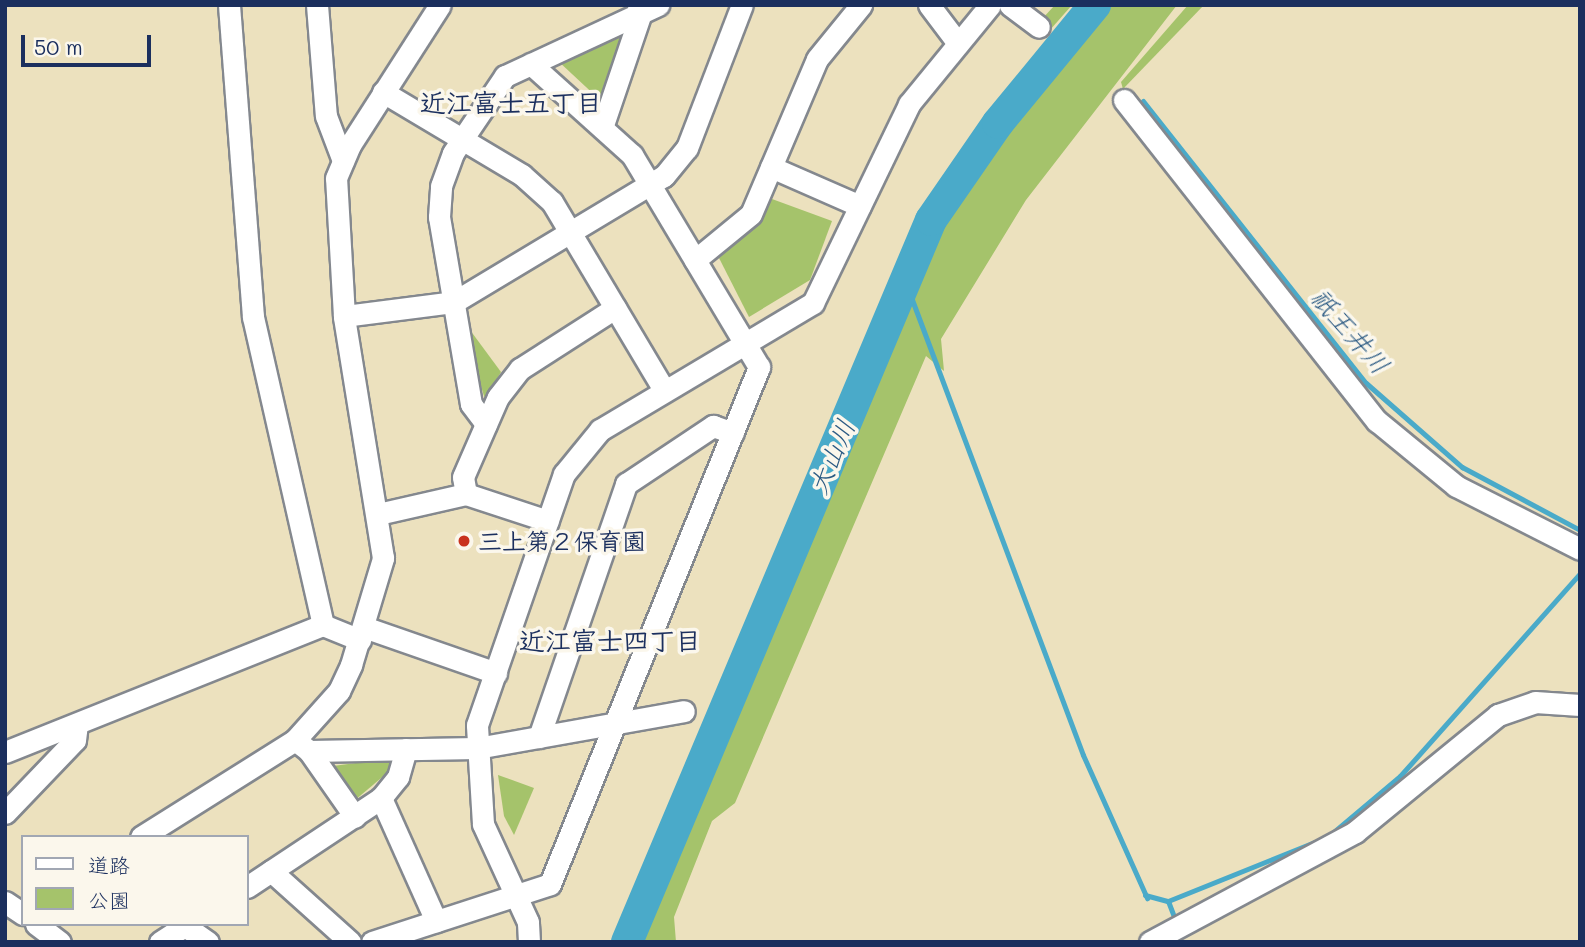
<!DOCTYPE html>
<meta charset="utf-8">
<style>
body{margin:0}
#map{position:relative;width:1585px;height:947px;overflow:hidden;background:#ece1be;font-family:Mali,"Klee One",sans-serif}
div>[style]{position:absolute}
.green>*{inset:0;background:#a5c36b}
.stream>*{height:5px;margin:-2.5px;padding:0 2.5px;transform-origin:2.5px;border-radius:2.5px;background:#4aaac9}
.river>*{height:32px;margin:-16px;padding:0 16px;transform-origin:16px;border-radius:16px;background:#4aaac9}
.roads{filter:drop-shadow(2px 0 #84888e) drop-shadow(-2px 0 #84888e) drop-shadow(0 2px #84888e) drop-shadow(0 -2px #84888e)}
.minor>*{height:21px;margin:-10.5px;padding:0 10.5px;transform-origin:10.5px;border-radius:10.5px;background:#fff}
.dots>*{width:19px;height:19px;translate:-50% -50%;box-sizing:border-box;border:4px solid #fbf7ec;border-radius:50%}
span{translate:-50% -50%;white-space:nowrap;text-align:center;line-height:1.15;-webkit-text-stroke:7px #fbf7ec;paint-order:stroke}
.poi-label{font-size:24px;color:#1b2f5e;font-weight:700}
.left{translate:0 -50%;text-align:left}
.neighbourhood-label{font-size:26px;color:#1b2f5e;font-weight:700}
.water-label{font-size:26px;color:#2b5a83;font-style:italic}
.frame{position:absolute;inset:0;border:7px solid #1b2f5e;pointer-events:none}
.legend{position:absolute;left:21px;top:835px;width:228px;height:91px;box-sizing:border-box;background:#fbf7ec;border:2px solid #a1a7b3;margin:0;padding:9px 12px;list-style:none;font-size:21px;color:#1b2f5e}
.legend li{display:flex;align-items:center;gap:14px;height:35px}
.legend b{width:35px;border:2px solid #a1a7b3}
.scale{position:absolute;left:21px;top:35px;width:130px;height:32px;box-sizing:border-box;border:4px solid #1b2f5e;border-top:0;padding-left:9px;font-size:21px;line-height:24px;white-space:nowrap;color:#1b2f5e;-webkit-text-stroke:5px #fbf7ec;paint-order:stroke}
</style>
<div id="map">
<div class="green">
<div style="clip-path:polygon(1055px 5px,1072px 5px,1050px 30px,1041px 20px)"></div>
<div style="clip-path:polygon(1086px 5px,1177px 5px,1026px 200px,941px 339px,944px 371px,926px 356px,735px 803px,712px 821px,674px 917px,676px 942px,618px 942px,889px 292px,1020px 85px)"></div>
<div style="clip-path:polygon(1188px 5px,1204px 5px,1123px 89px,1121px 82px)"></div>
<div style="clip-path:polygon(626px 25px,601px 101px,557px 60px)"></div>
<div style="clip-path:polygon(772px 199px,832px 221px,810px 280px,749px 317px,718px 256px)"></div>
<div style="clip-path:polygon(470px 330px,501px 372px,485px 399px,466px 340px)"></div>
<div style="clip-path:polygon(386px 759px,393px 768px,354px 801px,333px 766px)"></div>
<div style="clip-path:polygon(498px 775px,534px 788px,514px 835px,504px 816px)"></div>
</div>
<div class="stream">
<div style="left:1143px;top:101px;width:360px;rotate:51.7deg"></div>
<div style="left:1366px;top:383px;width:128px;rotate:41.2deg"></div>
<div style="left:1462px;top:467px;width:134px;rotate:28.1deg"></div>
<div style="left:905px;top:281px;width:506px;rotate:69.42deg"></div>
<div style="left:1083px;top:755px;width:157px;rotate:65.9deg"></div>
<div style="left:1330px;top:835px;width:92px;rotate:-40.1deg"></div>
<div style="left:1400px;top:776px;width:271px;rotate:-48.4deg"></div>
<div style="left:1145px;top:895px;width:24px;rotate:15deg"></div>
<div style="left:1168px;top:901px;width:158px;rotate:-21.9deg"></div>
<div style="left:1168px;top:901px;width:25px;rotate:69deg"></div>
</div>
<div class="river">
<div style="left:627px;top:942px;width:783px;rotate:-67.17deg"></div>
<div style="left:931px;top:220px;width:118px;rotate:-55.4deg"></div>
<div style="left:998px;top:123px;width:153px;rotate:-50.6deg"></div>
</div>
<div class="roads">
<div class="minor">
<div style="left:229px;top:5px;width:313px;rotate:85.6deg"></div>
<div style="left:253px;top:317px;width:316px;rotate:77.2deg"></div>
<div style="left:317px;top:5px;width:111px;rotate:85.4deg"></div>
<div style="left:326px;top:116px;width:48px;rotate:69.3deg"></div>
<div style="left:929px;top:5px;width:46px;rotate:52.9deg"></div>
<div style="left:1010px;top:5px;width:36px;rotate:37deg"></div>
<div style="left:383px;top:92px;width:162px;rotate:30.8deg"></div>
<div style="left:522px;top:175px;width:40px;rotate:42deg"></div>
<div style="left:552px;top:202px;width:219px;rotate:59.2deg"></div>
<div style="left:1124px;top:100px;width:409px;rotate:51.8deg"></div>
<div style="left:1377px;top:421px;width:102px;rotate:39.4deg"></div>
<div style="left:1456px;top:486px;width:139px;rotate:26.9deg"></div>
<div style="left:603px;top:125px;width:118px;rotate:-71.3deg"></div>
<div style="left:641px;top:13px;width:9px;rotate:-111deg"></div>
<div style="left:771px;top:167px;width:97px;rotate:23.7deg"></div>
<div style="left:695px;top:260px;width:72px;rotate:-39.4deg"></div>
<div style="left:751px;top:214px;width:168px;rotate:-66.9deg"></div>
<div style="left:817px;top:59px;width:70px;rotate:-50.8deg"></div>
<div style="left:344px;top:316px;width:111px;rotate:-7.3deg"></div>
<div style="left:454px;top:302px;width:245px;rotate:-31deg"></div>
<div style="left:664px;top:176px;width:36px;rotate:-51deg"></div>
<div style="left:687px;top:148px;width:153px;rotate:-69deg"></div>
<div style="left:486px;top:424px;width:25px;rotate:-127deg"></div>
<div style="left:471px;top:404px;width:190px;rotate:-99.7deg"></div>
<div style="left:439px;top:217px;width:31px;rotate:-86deg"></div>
<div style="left:441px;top:186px;width:35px;rotate:-70deg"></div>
<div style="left:453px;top:153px;width:93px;rotate:-56deg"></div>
<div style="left:505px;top:76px;width:169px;rotate:-24.9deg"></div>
<div style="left:466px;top:494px;width:17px;rotate:-100deg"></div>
<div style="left:463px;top:477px;width:87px;rotate:-66.4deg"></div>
<div style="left:498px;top:397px;width:36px;rotate:-52deg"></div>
<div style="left:520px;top:369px;width:113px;rotate:-32.7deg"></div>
<div style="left:378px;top:514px;width:90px;rotate:-12.8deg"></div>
<div style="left:466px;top:494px;width:86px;rotate:18.2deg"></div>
<div style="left:364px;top:627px;width:140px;rotate:19.2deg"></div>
<div style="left:539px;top:737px;width:268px;rotate:-71deg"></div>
<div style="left:626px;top:484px;width:105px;rotate:-33.7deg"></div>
<div style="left:713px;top:426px;width:21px;rotate:19deg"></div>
<div style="left:295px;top:740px;width:18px;rotate:38deg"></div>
<div style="left:309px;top:751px;width:168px;rotate:-1deg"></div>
<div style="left:477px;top:748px;width:210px;rotate:-10.1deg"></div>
<div style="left:309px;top:751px;width:80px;rotate:55.1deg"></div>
<div style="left:5px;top:752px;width:342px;rotate:-21.8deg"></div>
<div style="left:323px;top:625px;width:40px;rotate:22deg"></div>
<div style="left:381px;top:798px;width:135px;rotate:65.9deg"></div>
<div style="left:5px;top:813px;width:101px;rotate:-46.2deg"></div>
<div style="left:75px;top:740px;width:16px;rotate:-83deg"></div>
<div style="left:141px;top:837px;width:182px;rotate:-32.2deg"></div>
<div style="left:295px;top:740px;width:66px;rotate:-48.1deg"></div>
<div style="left:339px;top:691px;width:29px;rotate:-65deg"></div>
<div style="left:351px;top:665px;width:112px;rotate:-73.3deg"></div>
<div style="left:383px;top:558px;width:245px;rotate:-99.2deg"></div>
<div style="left:344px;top:316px;width:138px;rotate:-93.3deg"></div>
<div style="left:336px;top:178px;width:36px;rotate:-67deg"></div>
<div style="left:350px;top:145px;width:166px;rotate:-57.3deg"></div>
<div style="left:271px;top:871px;width:106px;rotate:41.9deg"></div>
<div style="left:247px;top:887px;width:161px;rotate:-33.6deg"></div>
<div style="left:381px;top:798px;width:27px;rotate:-51deg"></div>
<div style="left:398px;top:777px;width:29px;rotate:-74deg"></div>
<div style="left:5px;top:902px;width:22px;rotate:34deg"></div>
<div style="left:36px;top:924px;width:30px;rotate:37deg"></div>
<div style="left:185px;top:926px;width:28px;rotate:35deg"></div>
<div style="left:160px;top:942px;width:33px;rotate:-33deg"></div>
<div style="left:372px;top:942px;width:187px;rotate:-18deg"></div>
<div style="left:550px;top:884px;width:558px;rotate:-67.99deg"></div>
<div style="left:759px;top:367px;width:247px;rotate:-120.9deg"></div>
<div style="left:632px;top:155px;width:136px;rotate:-138deg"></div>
<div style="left:529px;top:942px;width:20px;rotate:-93deg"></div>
<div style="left:528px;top:922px;width:108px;rotate:-114.7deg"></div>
<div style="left:483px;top:824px;width:99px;rotate:-93.5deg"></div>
<div style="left:477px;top:725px;width:266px;rotate:-70.9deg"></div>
<div style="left:564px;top:474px;width:57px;rotate:-50.7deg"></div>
<div style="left:600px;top:430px;width:248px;rotate:-30.8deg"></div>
<div style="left:813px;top:303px;width:221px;rotate:-64.2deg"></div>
<div style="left:909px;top:104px;width:128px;rotate:-50.7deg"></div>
<div style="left:1150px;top:942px;width:233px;rotate:-28.2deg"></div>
<div style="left:1355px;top:832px;width:185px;rotate:-39.3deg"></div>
<div style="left:1498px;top:715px;width:39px;rotate:-19deg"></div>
<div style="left:1535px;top:702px;width:45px;rotate:3.8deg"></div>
</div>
</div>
<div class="dots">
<div style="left:464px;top:541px;background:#c8321e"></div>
</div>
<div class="poi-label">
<span class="left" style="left:478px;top:541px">三上第２保育園</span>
</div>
<div class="neighbourhood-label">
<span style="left:511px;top:103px">近江富士五丁目</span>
<span style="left:610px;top:641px">近江富士四丁目</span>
</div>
<div class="water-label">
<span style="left:1350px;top:331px;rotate:49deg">祇王井川</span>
<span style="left:832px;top:457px;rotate:-67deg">大山川</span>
</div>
<div class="frame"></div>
<ul class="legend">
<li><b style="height:9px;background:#fff"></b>道路</li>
<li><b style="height:19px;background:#a5c36b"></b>公園</li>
</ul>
<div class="scale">50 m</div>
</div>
